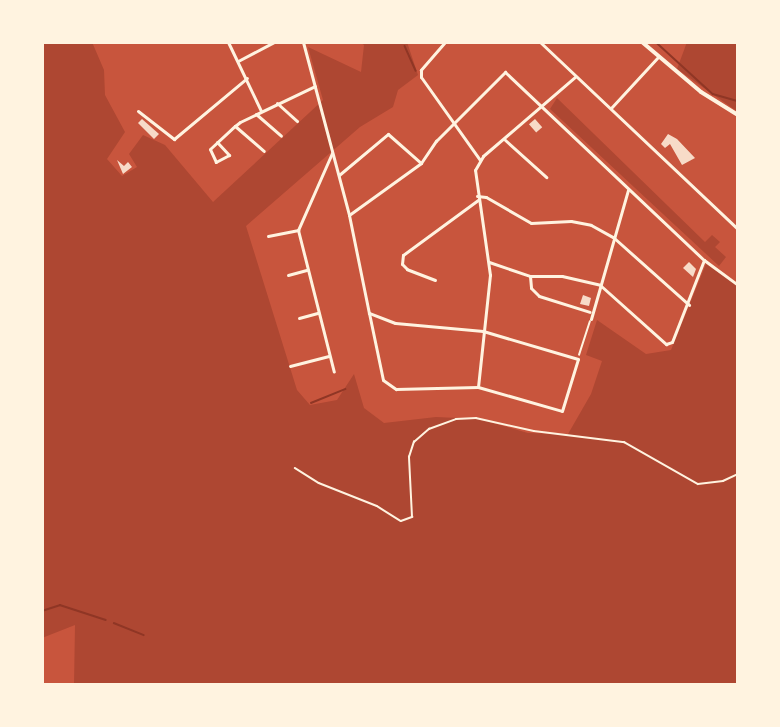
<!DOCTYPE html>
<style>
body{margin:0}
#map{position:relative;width:780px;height:727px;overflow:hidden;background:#c8553d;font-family:Ubuntu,sans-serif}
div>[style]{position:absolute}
.green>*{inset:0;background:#ae4732}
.stream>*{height:1.5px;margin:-0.75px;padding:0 0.75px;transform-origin:0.75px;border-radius:0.75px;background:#8f3625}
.building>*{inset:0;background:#f7dbc8;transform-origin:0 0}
.path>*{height:1.5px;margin:-0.75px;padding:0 0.75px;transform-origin:0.75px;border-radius:0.75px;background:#fff3e0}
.minor>*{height:3px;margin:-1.5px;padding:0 1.5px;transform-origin:1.5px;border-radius:1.5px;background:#fff3e0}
.secondary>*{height:4px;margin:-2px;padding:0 2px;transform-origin:2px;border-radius:2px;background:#fff3e0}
span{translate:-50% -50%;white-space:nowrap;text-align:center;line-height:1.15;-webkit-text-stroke:5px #fff3e0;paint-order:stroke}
.frame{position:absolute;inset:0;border:44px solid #fff3e0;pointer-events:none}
</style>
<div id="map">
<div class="green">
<div style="clip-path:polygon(42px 42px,92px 42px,104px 70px,105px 95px,125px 132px,107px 159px,122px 176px,137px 167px,129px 154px,143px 135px,165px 145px,213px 202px,323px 100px,308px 47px,361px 72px,364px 45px,360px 42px,407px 42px,418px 75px,398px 90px,393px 107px,360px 127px,246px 226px,297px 390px,310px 405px,337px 400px,354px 374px,364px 408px,384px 423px,436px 417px,479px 419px,528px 433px,568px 434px,591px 394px,602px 361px,586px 355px,597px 320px,646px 354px,671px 350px,706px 264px,738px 286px,738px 685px,74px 685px,75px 625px,42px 638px)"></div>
<div style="clip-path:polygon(687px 42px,738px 42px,738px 112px,677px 69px)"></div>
<div style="clip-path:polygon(557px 98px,705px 242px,712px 235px,720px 242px,715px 247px,726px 257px,719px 266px,550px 109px)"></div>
</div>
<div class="stream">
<div style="left:656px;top:42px;width:77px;rotate:42.4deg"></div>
<div style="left:713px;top:94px;width:26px;rotate:16deg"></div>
<div style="left:405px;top:46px;width:27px;rotate:66deg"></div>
<div style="left:311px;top:403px;width:37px;rotate:-22deg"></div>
<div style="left:42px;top:611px;width:19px;rotate:-18deg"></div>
<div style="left:60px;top:605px;width:48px;rotate:18.1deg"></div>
<div style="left:114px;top:623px;width:32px;rotate:22deg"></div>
</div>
<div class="building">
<div style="clip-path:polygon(142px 119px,159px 134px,154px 139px,138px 123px)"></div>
<div style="left:535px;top:119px;width:11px;height:8px;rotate:49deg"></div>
<div style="clip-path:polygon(668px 134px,677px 139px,695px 158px,682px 165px,670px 144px,665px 148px,661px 144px)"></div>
<div style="clip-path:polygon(117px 160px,124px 166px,128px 162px,132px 167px,123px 174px)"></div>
<div style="clip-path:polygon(689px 262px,696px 269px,693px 277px,683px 268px)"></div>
<div style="clip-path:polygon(583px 295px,591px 298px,589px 306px,580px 304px)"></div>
</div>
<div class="path">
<div style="left:579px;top:355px;width:35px;rotate:-72deg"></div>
<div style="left:295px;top:468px;width:28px;rotate:32deg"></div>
<div style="left:319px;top:483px;width:62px;rotate:21.6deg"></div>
<div style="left:377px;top:506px;width:28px;rotate:32deg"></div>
<div style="left:401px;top:521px;width:12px;rotate:-20deg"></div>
<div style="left:412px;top:517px;width:60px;rotate:-92.9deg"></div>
<div style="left:409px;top:457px;width:16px;rotate:-72deg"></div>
<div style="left:414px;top:442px;width:20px;rotate:-41deg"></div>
<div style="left:429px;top:429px;width:29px;rotate:-20deg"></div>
<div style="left:456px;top:419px;width:20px;rotate:-3deg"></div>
<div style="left:476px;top:418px;width:59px;rotate:12.6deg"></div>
<div style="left:534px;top:431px;width:91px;rotate:7deg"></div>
<div style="left:624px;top:442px;width:85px;rotate:29.6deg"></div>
<div style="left:698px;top:484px;width:25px;rotate:-7deg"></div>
<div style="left:723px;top:481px;width:17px;rotate:-25deg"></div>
</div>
<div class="minor">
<div style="left:228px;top:42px;width:76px;rotate:64.4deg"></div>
<div style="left:303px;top:42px;width:179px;rotate:75.1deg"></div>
<div style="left:349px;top:215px;width:100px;rotate:78.5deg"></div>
<div style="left:369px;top:313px;width:68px;rotate:78.2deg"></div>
<div style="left:383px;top:380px;width:16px;rotate:35deg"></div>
<div style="left:396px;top:389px;width:82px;rotate:-1.4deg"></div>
<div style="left:478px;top:387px;width:87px;rotate:15.9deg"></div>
<div style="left:562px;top:411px;width:54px;rotate:-72.9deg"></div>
<div style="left:578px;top:359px;width:99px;rotate:-163.6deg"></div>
<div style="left:483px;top:331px;width:88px;rotate:-174.8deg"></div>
<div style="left:395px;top:323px;width:28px;rotate:-159deg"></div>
<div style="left:445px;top:42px;width:37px;rotate:131deg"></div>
<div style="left:421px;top:70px;width:7px;rotate:90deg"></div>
<div style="left:421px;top:77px;width:102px;rotate:54.6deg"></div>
<div style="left:540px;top:42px;width:272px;rotate:43.4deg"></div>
<div style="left:238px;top:61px;width:41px;rotate:-27.8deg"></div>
<div style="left:277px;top:103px;width:27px;rotate:42deg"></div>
<div style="left:611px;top:108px;width:69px;rotate:-47.3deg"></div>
<div style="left:138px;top:111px;width:46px;rotate:37.9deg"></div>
<div style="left:174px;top:139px;width:95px;rotate:-39.9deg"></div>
<div style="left:256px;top:114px;width:33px;rotate:41deg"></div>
<div style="left:235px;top:126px;width:38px;rotate:41deg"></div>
<div style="left:504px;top:139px;width:57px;rotate:42.1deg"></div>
<div style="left:217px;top:142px;width:18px;rotate:47deg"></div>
<div style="left:229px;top:155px;width:15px;rotate:152deg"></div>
<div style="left:216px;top:162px;width:14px;rotate:-115deg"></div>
<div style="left:210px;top:149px;width:34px;rotate:-43deg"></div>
<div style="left:235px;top:126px;width:6px;rotate:-39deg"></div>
<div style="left:240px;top:122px;width:83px;rotate:-25.6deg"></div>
<div style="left:332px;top:153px;width:84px;rotate:113.8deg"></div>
<div style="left:298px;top:230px;width:146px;rotate:75.8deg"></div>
<div style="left:339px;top:175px;width:64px;rotate:-39.9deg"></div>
<div style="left:388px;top:134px;width:44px;rotate:41.3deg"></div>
<div style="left:477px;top:196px;width:9px;rotate:6deg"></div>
<div style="left:486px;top:197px;width:52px;rotate:30deg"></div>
<div style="left:531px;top:223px;width:40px;rotate:-2.9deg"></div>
<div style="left:571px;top:221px;width:20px;rotate:11deg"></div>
<div style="left:591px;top:225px;width:25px;rotate:29deg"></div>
<div style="left:613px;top:237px;width:102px;rotate:41.8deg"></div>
<div style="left:349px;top:215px;width:89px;rotate:-35.8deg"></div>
<div style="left:421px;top:163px;width:27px;rotate:-56deg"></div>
<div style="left:436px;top:141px;width:98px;rotate:-45deg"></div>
<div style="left:505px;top:72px;width:274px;rotate:43.4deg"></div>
<div style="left:704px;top:260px;width:42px;rotate:36.3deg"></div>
<div style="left:268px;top:236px;width:31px;rotate:-11deg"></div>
<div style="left:489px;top:262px;width:43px;rotate:18.9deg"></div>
<div style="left:530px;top:276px;width:32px"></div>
<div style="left:562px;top:276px;width:39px;rotate:13deg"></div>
<div style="left:600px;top:285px;width:89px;rotate:41.8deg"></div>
<div style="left:666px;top:344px;width:6px;rotate:-18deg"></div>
<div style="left:672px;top:342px;width:88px;rotate:-68.7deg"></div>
<div style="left:288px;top:275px;width:20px;rotate:-15deg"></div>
<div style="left:530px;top:276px;width:12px;rotate:85deg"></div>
<div style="left:531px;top:288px;width:11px;rotate:45deg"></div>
<div style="left:539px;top:296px;width:53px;rotate:17.4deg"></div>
<div style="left:435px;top:280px;width:30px;rotate:-159deg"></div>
<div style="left:407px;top:269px;width:7px;rotate:-135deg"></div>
<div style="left:402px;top:264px;width:9px;rotate:-84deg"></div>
<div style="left:403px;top:255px;width:93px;rotate:-36.3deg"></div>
<div style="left:299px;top:318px;width:20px;rotate:-15deg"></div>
<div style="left:591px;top:319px;width:134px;rotate:-74deg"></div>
<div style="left:290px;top:366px;width:40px;rotate:-14.4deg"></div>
<div style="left:478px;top:387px;width:113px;rotate:-83.9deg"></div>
<div style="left:490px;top:275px;width:106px;rotate:-98.1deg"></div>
<div style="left:475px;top:170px;width:16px;rotate:-60deg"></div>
<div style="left:483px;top:156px;width:121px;rotate:-40.7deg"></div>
</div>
<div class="secondary">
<div style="left:642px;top:42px;width:77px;rotate:40.3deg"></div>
<div style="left:701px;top:92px;width:44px;rotate:31.9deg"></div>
</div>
<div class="frame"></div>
</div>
